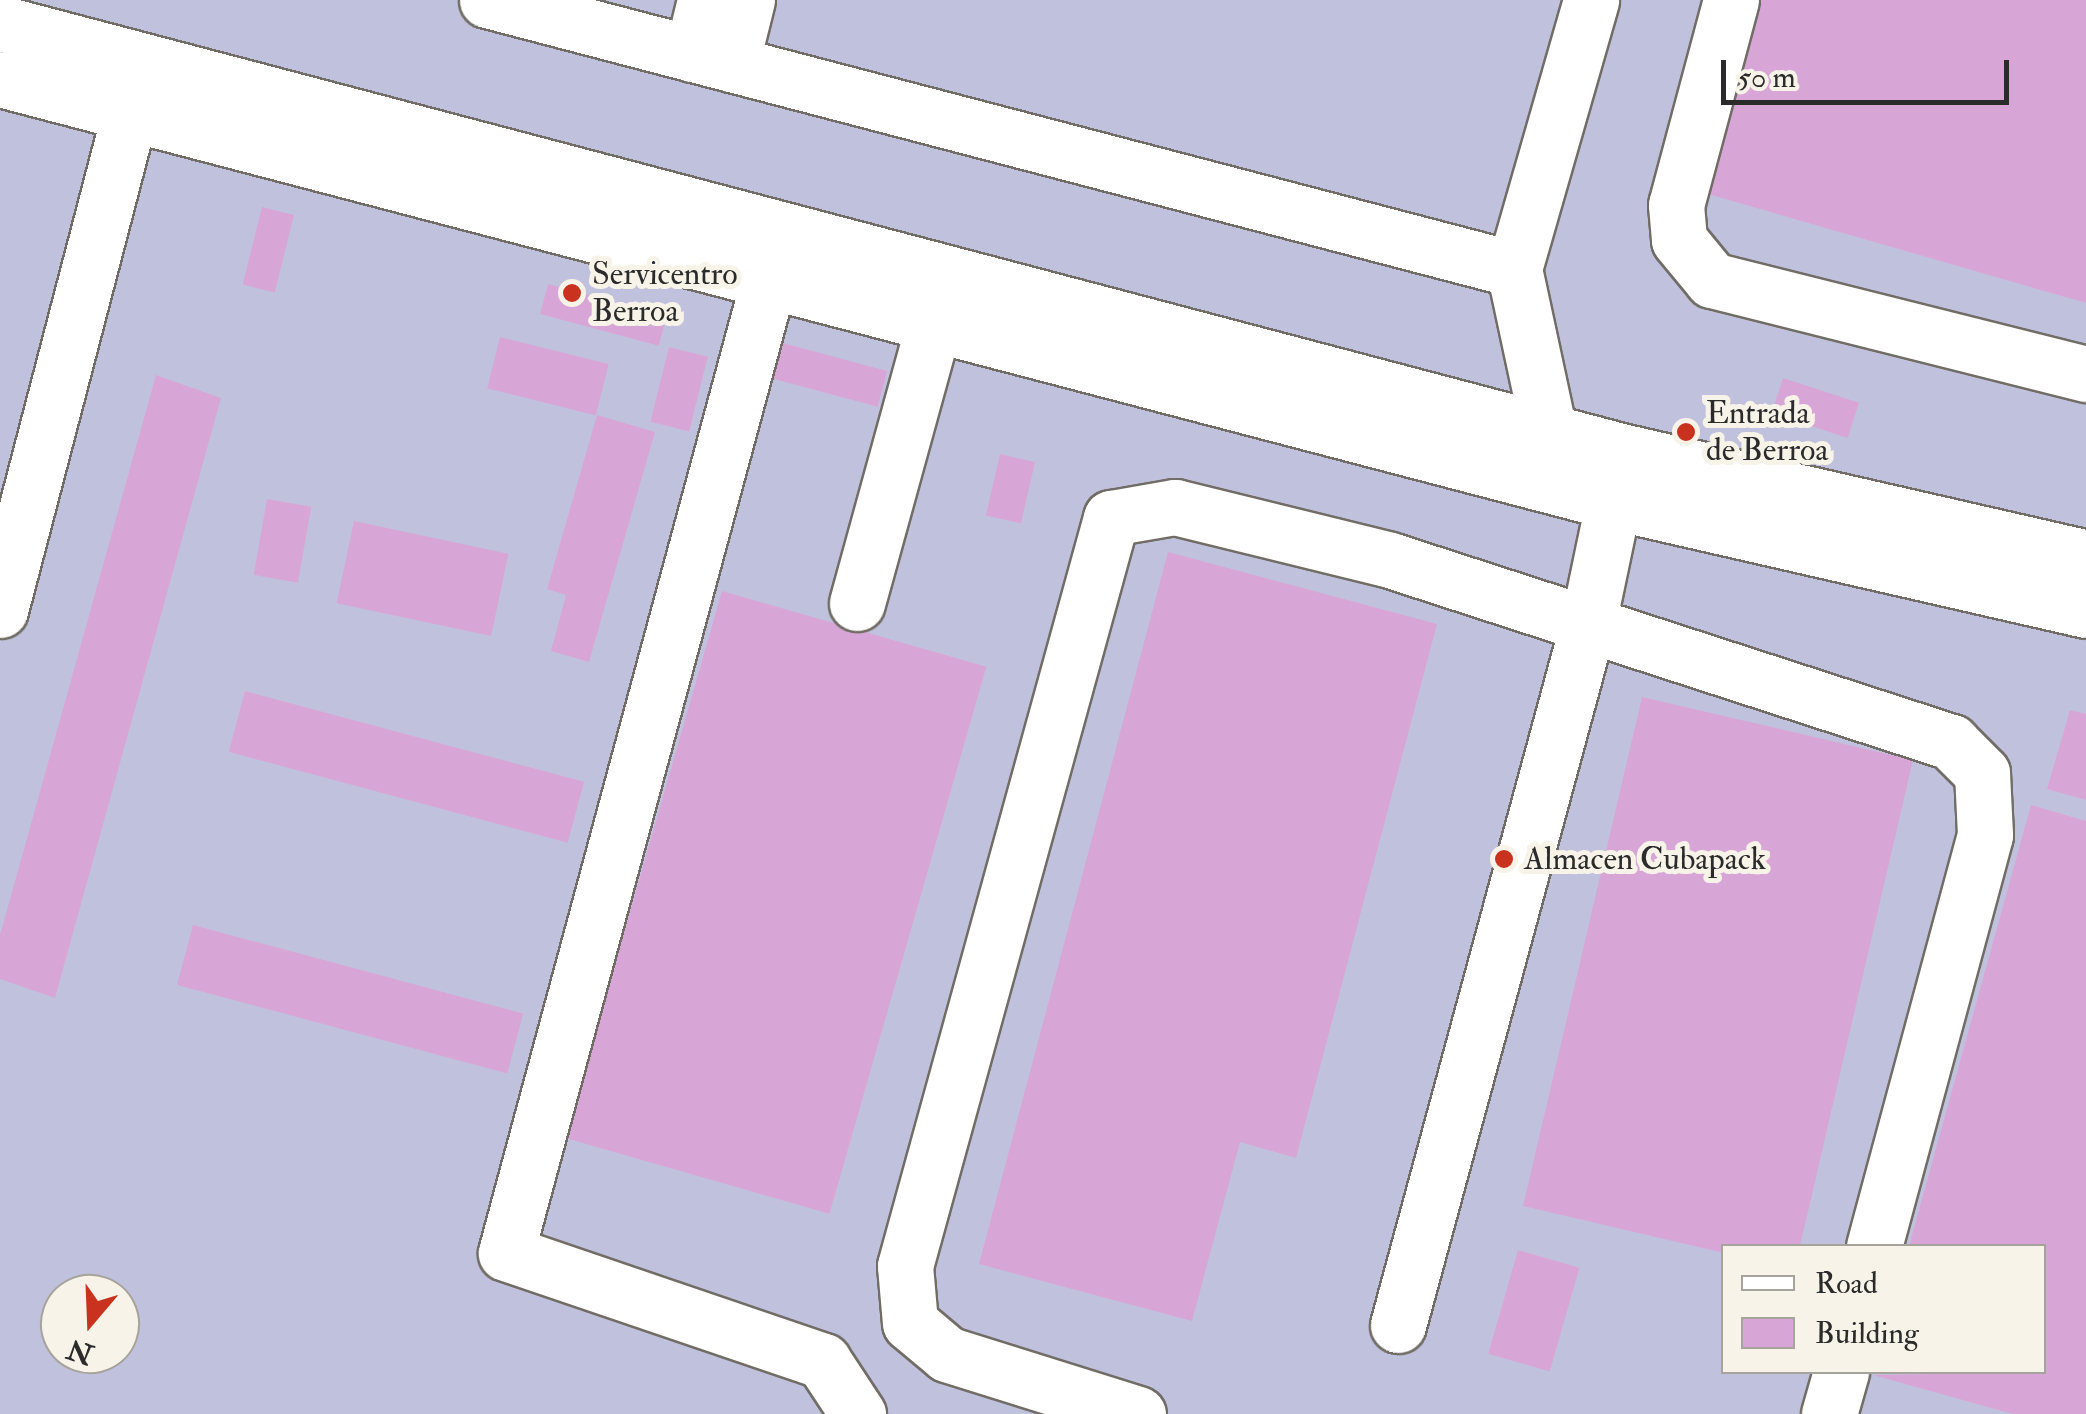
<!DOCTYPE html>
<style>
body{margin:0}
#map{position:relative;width:2086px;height:1414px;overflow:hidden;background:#f3e8d3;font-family:"IM FELL Double Pica",serif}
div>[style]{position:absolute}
.industrial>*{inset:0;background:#c0c2dd}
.building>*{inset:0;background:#d8a6d6;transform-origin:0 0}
.roads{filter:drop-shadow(2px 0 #716d66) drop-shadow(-2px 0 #716d66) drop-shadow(0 2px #716d66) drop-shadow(0 -2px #716d66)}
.minor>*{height:55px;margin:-27.5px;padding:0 27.5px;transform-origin:27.5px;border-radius:27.5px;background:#fff}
.dots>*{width:28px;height:28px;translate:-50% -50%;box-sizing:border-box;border:5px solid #f7f3e8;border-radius:50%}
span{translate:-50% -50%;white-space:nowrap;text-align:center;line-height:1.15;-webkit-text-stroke:10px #f7f3e8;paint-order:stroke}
.poi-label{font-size:32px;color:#2b2b2b}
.left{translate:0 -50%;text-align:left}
.legend{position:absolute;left:1721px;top:1244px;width:325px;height:130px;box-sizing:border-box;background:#f7f3e8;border:2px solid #a5a39c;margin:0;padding:12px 18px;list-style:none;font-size:30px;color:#2b2b2b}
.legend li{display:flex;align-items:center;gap:20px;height:50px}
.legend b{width:50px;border:2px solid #a5a39c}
.north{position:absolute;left:40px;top:1274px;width:100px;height:100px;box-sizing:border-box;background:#f7f3e8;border:2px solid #a5a39c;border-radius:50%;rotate:199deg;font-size:28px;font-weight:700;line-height:40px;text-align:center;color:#2b2b2b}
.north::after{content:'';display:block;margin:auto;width:35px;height:45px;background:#c8321e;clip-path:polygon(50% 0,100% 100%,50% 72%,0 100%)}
.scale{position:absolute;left:1721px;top:60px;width:288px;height:45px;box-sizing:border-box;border:5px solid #2b2b2b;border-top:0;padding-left:12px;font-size:30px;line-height:35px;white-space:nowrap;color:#2b2b2b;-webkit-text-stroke:8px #f7f3e8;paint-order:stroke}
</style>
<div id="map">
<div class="industrial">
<div style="clip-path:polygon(evenodd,0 0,2086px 0,2086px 1414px,0 1414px,0 0,1724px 1246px,2044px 1246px,2044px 1372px,1724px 1372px,1724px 1246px,0 0,60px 1294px,120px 1294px,120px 1354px,60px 1354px,60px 1294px)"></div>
</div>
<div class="building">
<div style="clip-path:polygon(1746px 0,2086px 0,2086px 303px,1694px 190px)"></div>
<div style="left:262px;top:207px;width:33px;height:80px;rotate:14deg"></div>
<div style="left:548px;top:284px;width:123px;height:31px;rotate:15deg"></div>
<div style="left:500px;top:337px;width:112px;height:53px;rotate:14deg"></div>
<div style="left:779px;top:342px;width:112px;height:37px;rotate:15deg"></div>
<div style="left:669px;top:347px;width:40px;height:77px;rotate:14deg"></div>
<div style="clip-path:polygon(156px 375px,221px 398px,55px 998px,0 979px,0 935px)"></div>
<div style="left:1783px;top:378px;width:80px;height:37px;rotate:18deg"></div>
<div style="clip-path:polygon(597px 415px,655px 432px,589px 662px,551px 651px,566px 595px,547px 589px)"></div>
<div style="left:1000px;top:454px;width:36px;height:63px;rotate:13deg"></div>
<div style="left:267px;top:499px;width:45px;height:77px;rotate:10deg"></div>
<div style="left:354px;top:521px;width:158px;height:84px;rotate:12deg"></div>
<div style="clip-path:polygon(1168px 552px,1437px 624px,1296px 1158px,1240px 1142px,1192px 1321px,979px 1264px)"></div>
<div style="left:722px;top:591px;width:275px;height:569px;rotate:16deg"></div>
<div style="left:245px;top:691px;width:351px;height:63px;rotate:15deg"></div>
<div style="clip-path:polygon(1642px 697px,1913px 760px,1800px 1246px,1724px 1246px,1724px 1253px,1523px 1206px)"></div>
<div style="clip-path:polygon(2070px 710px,2086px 714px,2086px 800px,2047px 789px)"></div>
<div style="clip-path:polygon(2031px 805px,2086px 821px,2086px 1414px,2013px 1414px,1873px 1375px,2044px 1372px,2044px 1246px,1909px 1246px)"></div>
<div style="left:193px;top:925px;width:342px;height:62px;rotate:15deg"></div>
<div style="left:1518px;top:1250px;width:64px;height:108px;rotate:16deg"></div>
</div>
<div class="roads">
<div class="minor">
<div style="left:487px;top:0;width:1062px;rotate:14.68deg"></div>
<div style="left:1731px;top:0;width:212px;rotate:105deg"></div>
<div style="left:1676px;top:205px;width:35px;rotate:85deg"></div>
<div style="left:1679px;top:240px;width:52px;rotate:50.5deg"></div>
<div style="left:1712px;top:280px;width:386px;rotate:14.1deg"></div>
<div style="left:0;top:23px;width:1681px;rotate:14.79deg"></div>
<div style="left:1625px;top:452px;width:473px;rotate:12.9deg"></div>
<div style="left:692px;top:54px;width:56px;rotate:-76.5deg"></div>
<div style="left:731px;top:64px;width:66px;rotate:-76deg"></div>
<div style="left:0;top:79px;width:1664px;rotate:14.69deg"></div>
<div style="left:1610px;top:501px;width:488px;rotate:12.9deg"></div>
<div style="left:778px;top:246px;width:1043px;rotate:105.12deg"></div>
<div style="left:506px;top:1253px;width:335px;rotate:18.8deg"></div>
<div style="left:823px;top:1361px;width:64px;rotate:56.6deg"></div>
<div style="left:1541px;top:462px;width:31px;rotate:-75deg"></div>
<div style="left:1549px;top:432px;width:167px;rotate:-102.1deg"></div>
<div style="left:1514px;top:269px;width:280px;rotate:-74deg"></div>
<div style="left:857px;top:603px;width:290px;rotate:-74.6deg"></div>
<div style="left:0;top:610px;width:550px;rotate:-75.36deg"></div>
<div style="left:1398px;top:1325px;width:722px;rotate:-74.83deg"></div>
<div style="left:1587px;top:628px;width:167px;rotate:-78.2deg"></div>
<div style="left:1138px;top:1414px;width:200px;rotate:-162.6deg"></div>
<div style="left:947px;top:1354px;width:48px;rotate:-140deg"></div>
<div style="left:910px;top:1323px;width:57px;rotate:-95deg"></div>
<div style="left:905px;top:1266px;width:776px;rotate:-74.6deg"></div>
<div style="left:1111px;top:518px;width:65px;rotate:-9.8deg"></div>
<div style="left:1175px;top:507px;width:221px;rotate:13.8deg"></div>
<div style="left:1390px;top:560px;width:590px;rotate:17.97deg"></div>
<div style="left:1951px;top:742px;width:44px;rotate:45deg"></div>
<div style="left:1982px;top:773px;width:62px;rotate:87.2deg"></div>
<div style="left:1985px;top:835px;width:426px;rotate:105.1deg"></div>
<div style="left:1829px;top:1414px;width:44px;rotate:-74.1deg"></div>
</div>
</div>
<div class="dots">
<div style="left:572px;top:293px;background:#c8321e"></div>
<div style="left:1686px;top:432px;background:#c8321e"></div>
<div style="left:1504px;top:859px;background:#c8321e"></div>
</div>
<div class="poi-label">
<span class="left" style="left:592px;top:293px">Servicentro<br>Berroa</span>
<span class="left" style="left:1706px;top:432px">Entrada<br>de Berroa</span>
<span class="left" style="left:1524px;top:859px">Almacen Cubapack</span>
</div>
<ul class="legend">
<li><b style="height:12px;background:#fff"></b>Road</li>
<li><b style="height:28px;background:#d8a6d6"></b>Building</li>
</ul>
<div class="north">N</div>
<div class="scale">50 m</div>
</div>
